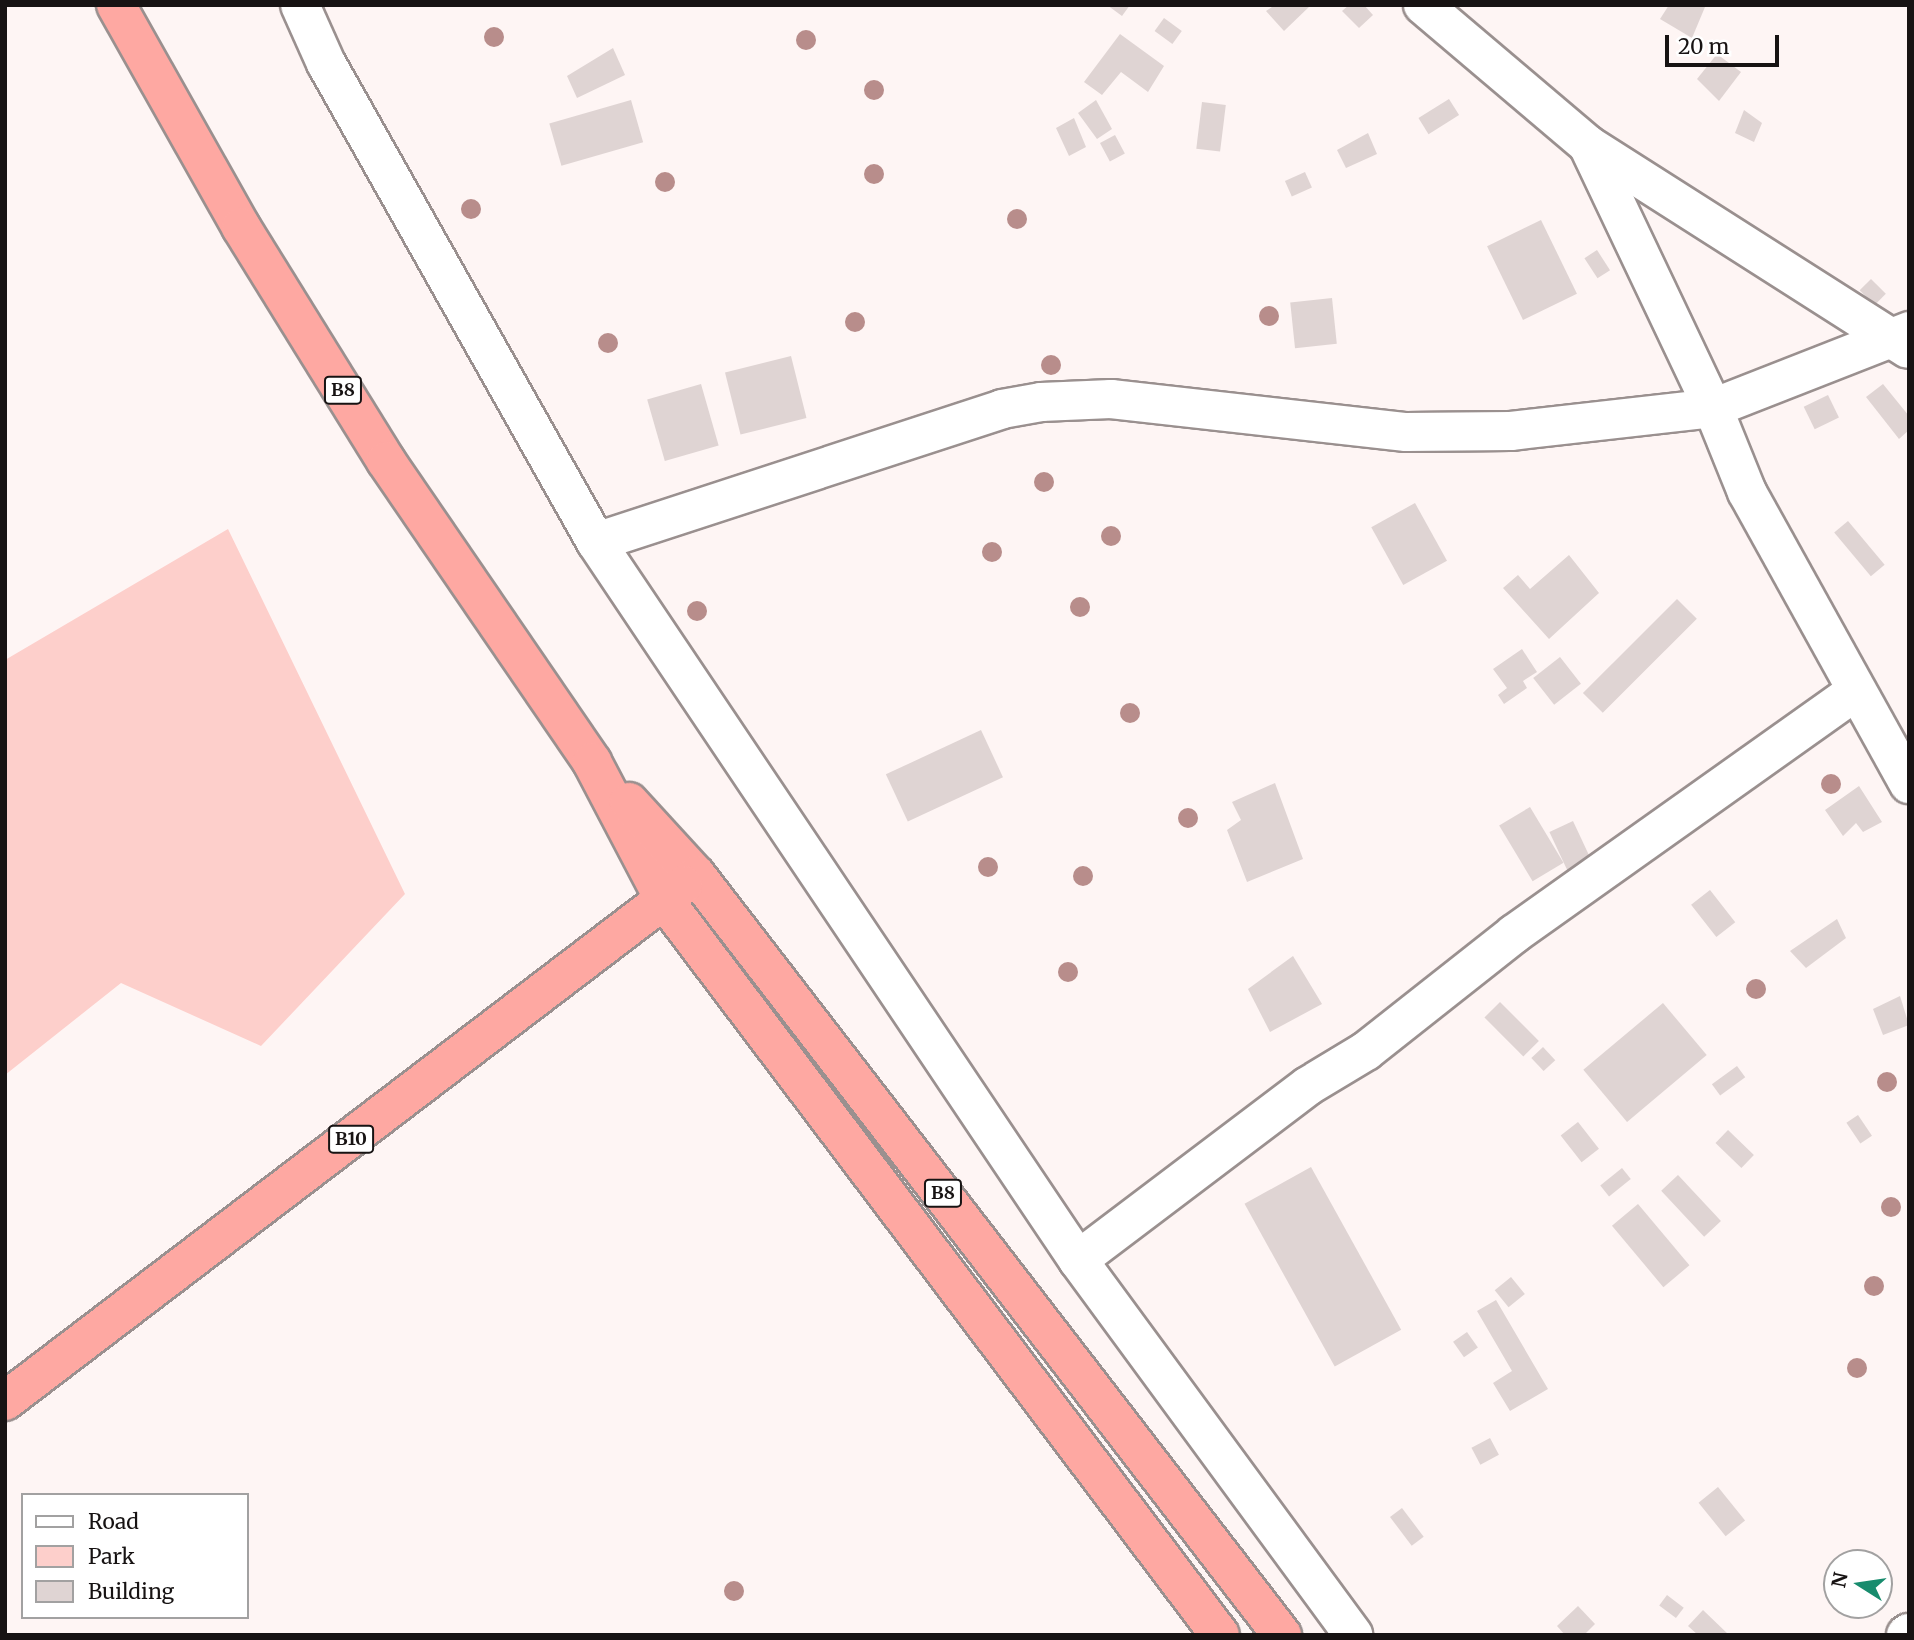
<!DOCTYPE html>
<style>
body{margin:0}
#map{position:relative;width:1914px;height:1640px;overflow:hidden;background:#fef5f4;font-family:Merriweather,serif}
div>[style]{position:absolute}
.green>*{inset:0;background:#fdcfcb}
.building>*{inset:0;background:#dfd4d3;transform-origin:0 0}
.roads{filter:drop-shadow(2px 0 #9a908f) drop-shadow(-2px 0 #9a908f) drop-shadow(0 2px #9a908f) drop-shadow(0 -2px #9a908f)}
.minor>*{height:38px;margin:-19px;padding:0 19px;transform-origin:19px;border-radius:19px;background:#fff}
.highway>*{height:38px;margin:-19px;padding:0 19px;transform-origin:19px;border-radius:19px;background:#fea8a2}
.trees>*{width:20px;height:20px;margin:-10px;border-radius:50%;background:#b88d8b}
span{translate:-50% -50%;white-space:nowrap;text-align:center;line-height:1.15;-webkit-text-stroke:7px #fff;paint-order:stroke}
.shield-label span{padding:2px 5px;background:#fff;border:2px solid;border-radius:5px;-webkit-text-stroke-width:0}
.shield-label{font-size:18px;color:#171313;font-weight:700}
.frame{position:absolute;inset:0;border:7px solid #171313;pointer-events:none}
.legend{position:absolute;left:21px;top:1493px;width:228px;height:126px;box-sizing:border-box;background:#fff;border:2px solid #a2a1a1;margin:0;padding:9px 12px;list-style:none;font-size:21px;color:#171313}
.legend li{display:flex;align-items:center;gap:14px;height:35px}
.legend b{width:35px;border:2px solid #a2a1a1}
.north{position:absolute;left:1823px;top:1549px;width:70px;height:70px;box-sizing:border-box;background:#fff;border:2px solid #a2a1a1;border-radius:50%;rotate:282deg;font-size:19px;font-weight:700;line-height:28px;text-align:center;color:#171313}
.north::after{content:'';display:block;margin:auto;width:24px;height:32px;background:#188c6e;clip-path:polygon(50% 0,100% 100%,50% 72%,0 100%)}
.scale{position:absolute;left:1665px;top:35px;width:114px;height:32px;box-sizing:border-box;border:4px solid #171313;border-top:0;padding-left:9px;font-size:21px;line-height:24px;white-space:nowrap;color:#171313;-webkit-text-stroke:5px #fff;paint-order:stroke}
</style>
<div id="map">
<div class="green">
<div style="clip-path:polygon(228px 529px,405px 894px,261px 1046px,121px 983px,5px 1075px,5px 660px)"></div>
</div>
<div class="building">
<div style="clip-path:polygon(1107px 5px,1130px 5px,1122px 16px)"></div>
<div style="clip-path:polygon(1275px 5px,1311px 5px,1284px 31px,1266px 11px)"></div>
<div style="clip-path:polygon(1349px 5px,1364px 5px,1373px 15px,1359px 28px,1342px 11px)"></div>
<div style="clip-path:polygon(1669px 5px,1705px 7px,1692px 38px,1660px 19px)"></div>
<div style="left:1164px;top:18px;width:22px;height:16px;rotate:36deg"></div>
<div style="clip-path:polygon(1120px 34px,1164px 66px,1148px 92px,1121px 72px,1102px 95px,1084px 82px)"></div>
<div style="clip-path:polygon(613px 48px,625px 75px,577px 98px,567px 76px)"></div>
<div style="clip-path:polygon(1717px 54px,1741px 72px,1719px 101px,1697px 79px)"></div>
<div style="left:1449px;top:99px;width:19px;height:36px;rotate:58deg"></div>
<div style="left:631px;top:100px;width:44px;height:85px;rotate:74deg"></div>
<div style="clip-path:polygon(1096px 100px,1112px 129px,1097px 139px,1078px 113px)"></div>
<div style="left:1202px;top:102px;width:24px;height:47px;rotate:7deg"></div>
<div style="clip-path:polygon(1744px 110px,1762px 123px,1754px 142px,1735px 133px)"></div>
<div style="clip-path:polygon(1074px 118px,1086px 147px,1069px 156px,1056px 128px)"></div>
<div style="clip-path:polygon(1368px 133px,1377px 154px,1346px 168px,1337px 150px)"></div>
<div style="left:1115px;top:135px;width:21px;height:17px;rotate:62deg"></div>
<div style="left:1305px;top:172px;width:17px;height:22px;rotate:66deg"></div>
<div style="left:1541px;top:220px;width:82px;height:60px;rotate:64deg"></div>
<div style="left:1597px;top:250px;width:24px;height:15px;rotate:57deg"></div>
<div style="left:1871px;top:279px;width:21px;height:16px;rotate:45deg"></div>
<div style="left:1332px;top:298px;width:46px;height:42px;rotate:84deg"></div>
<div style="left:791px;top:356px;width:64px;height:68px;rotate:76deg"></div>
<div style="left:701px;top:384px;width:64px;height:56px;rotate:74deg"></div>
<div style="clip-path:polygon(1883px 384px,1909px 416px,1909px 430px,1899px 439px,1866px 397px)"></div>
<div style="left:1828px;top:395px;width:25px;height:27px;rotate:64deg"></div>
<div style="left:1415px;top:503px;width:66px;height:50px;rotate:61deg"></div>
<div style="left:1848px;top:521px;width:57px;height:18px;rotate:50deg"></div>
<div style="clip-path:polygon(1569px 555px,1599px 593px,1549px 639px,1503px 588px,1518px 575px,1530px 589px)"></div>
<div style="left:1677px;top:599px;width:28px;height:133px;rotate:45deg"></div>
<div style="clip-path:polygon(1522px 649px,1537px 672px,1523px 681px,1527px 688px,1504px 704px,1498px 695px,1507px 688px,1493px 669px)"></div>
<div style="left:1560px;top:657px;width:34px;height:34px;rotate:52deg"></div>
<div style="left:981px;top:730px;width:52px;height:105px;rotate:65deg"></div>
<div style="clip-path:polygon(1275px 783px,1303px 859px,1247px 882px,1227px 830px,1241px 820px,1232px 802px)"></div>
<div style="clip-path:polygon(1859px 786px,1882px 822px,1863px 832px,1856px 823px,1843px 836px,1825px 810px)"></div>
<div style="left:1530px;top:807px;width:65px;height:36px;rotate:59deg"></div>
<div style="left:1573px;top:821px;width:47px;height:26px;rotate:65deg"></div>
<div style="left:1710px;top:890px;width:41px;height:24px;rotate:52deg"></div>
<div style="clip-path:polygon(1837px 919px,1846px 938px,1806px 968px,1790px 951px)"></div>
<div style="clip-path:polygon(1293px 956px,1322px 1004px,1270px 1032px,1248px 989px)"></div>
<div style="clip-path:polygon(1900px 996px,1909px 1025px,1883px 1035px,1873px 1009px)"></div>
<div style="left:1500px;top:1002px;width:55px;height:22px;rotate:45deg"></div>
<div style="left:1663px;top:1003px;width:68px;height:104px;rotate:50deg"></div>
<div style="left:1543px;top:1047px;width:18px;height:16px;rotate:47deg"></div>
<div style="left:1737px;top:1066px;width:14px;height:31px;rotate:54deg"></div>
<div style="left:1858px;top:1115px;width:25px;height:14px;rotate:56deg"></div>
<div style="left:1578px;top:1122px;width:34px;height:22px;rotate:52deg"></div>
<div style="left:1728px;top:1130px;width:36px;height:18px;rotate:44deg"></div>
<div style="left:1311px;top:1167px;width:186px;height:76px;rotate:61deg"></div>
<div style="left:1622px;top:1168px;width:14px;height:28px;rotate:51deg"></div>
<div style="left:1678px;top:1175px;width:63px;height:23px;rotate:47deg"></div>
<div style="left:1638px;top:1204px;width:80px;height:34px;rotate:50deg"></div>
<div style="left:1511px;top:1277px;width:22px;height:21px;rotate:51deg"></div>
<div style="clip-path:polygon(1496px 1300px,1548px 1389px,1510px 1411px,1493px 1383px,1512px 1371px,1477px 1311px)"></div>
<div style="left:1467px;top:1332px;width:19px;height:17px;rotate:55deg"></div>
<div style="left:1490px;top:1438px;width:19px;height:21px;rotate:62deg"></div>
<div style="left:1718px;top:1487px;width:43px;height:25px;rotate:51deg"></div>
<div style="left:1402px;top:1508px;width:36px;height:15px;rotate:53deg"></div>
<div style="left:1667px;top:1595px;width:21px;height:13px;rotate:37deg"></div>
<div style="clip-path:polygon(1578px 1606px,1595px 1624px,1584px 1635px,1565px 1635px,1557px 1626px)"></div>
<div style="clip-path:polygon(1703px 1610px,1729px 1635px,1698px 1635px,1688px 1626px)"></div>
</div>
<div class="roads">
<div class="minor">
<div style="left:300px;top:5px;width:64px;rotate:65.9deg"></div>
<div style="left:326px;top:63px;width:550px;rotate:60.59deg"></div>
<div style="left:596px;top:542px;width:865px;rotate:56.13deg"></div>
<div style="left:1078px;top:1260px;width:465px;rotate:53.7deg"></div>
<div style="left:1423px;top:5px;width:216px;rotate:40.3deg"></div>
<div style="left:1588px;top:145px;width:291px;rotate:64.6deg"></div>
<div style="left:1713px;top:408px;width:91px;rotate:68deg"></div>
<div style="left:1747px;top:492px;width:334px;rotate:61deg"></div>
<div style="left:1588px;top:145px;width:379px;rotate:32.5deg"></div>
<div style="left:596px;top:542px;width:427px;rotate:-18.1deg"></div>
<div style="left:1002px;top:409px;width:40px;rotate:-10deg"></div>
<div style="left:1041px;top:402px;width:70px;rotate:-2.5deg"></div>
<div style="left:1111px;top:399px;width:297px;rotate:6.4deg"></div>
<div style="left:1406px;top:432px;width:105px;rotate:-0.5deg"></div>
<div style="left:1511px;top:431px;width:203px;rotate:-6.5deg"></div>
<div style="left:1713px;top:408px;width:211px;rotate:-21.4deg"></div>
<div style="left:1078px;top:1260px;width:288px;rotate:-37.1deg"></div>
<div style="left:1308px;top:1086px;width:68px;rotate:-31.1deg"></div>
<div style="left:1366px;top:1051px;width:189px;rotate:-38.3deg"></div>
<div style="left:1514px;top:934px;width:417px;rotate:-35.4deg"></div>
<div style="left:1906px;top:1635px;width:4px;rotate:-34deg"></div>
</div>
<div class="highway">
<div style="left:116px;top:5px;width:255px;rotate:60.6deg"></div>
<div style="left:241px;top:227px;width:275px;rotate:58.2deg"></div>
<div style="left:386px;top:461px;width:365px;rotate:55.6deg"></div>
<div style="left:592px;top:762px;width:157px;rotate:62.3deg"></div>
<div style="left:665px;top:901px;width:920px;rotate:52.91deg"></div>
<div style="left:629px;top:802px;width:99px;rotate:47.5deg"></div>
<div style="left:696px;top:875px;width:960px;rotate:52.37deg"></div>
<div style="left:5px;top:1401px;width:852px;rotate:-37.27deg"></div>
</div>
</div>
<div class="trees">
<div style="left:494px;top:37px"></div>
<div style="left:806px;top:40px"></div>
<div style="left:874px;top:90px"></div>
<div style="left:874px;top:174px"></div>
<div style="left:665px;top:182px"></div>
<div style="left:471px;top:209px"></div>
<div style="left:1017px;top:219px"></div>
<div style="left:1269px;top:316px"></div>
<div style="left:855px;top:322px"></div>
<div style="left:608px;top:343px"></div>
<div style="left:1051px;top:365px"></div>
<div style="left:1044px;top:482px"></div>
<div style="left:1111px;top:536px"></div>
<div style="left:992px;top:552px"></div>
<div style="left:1080px;top:607px"></div>
<div style="left:697px;top:611px"></div>
<div style="left:1130px;top:713px"></div>
<div style="left:1831px;top:784px"></div>
<div style="left:1188px;top:818px"></div>
<div style="left:988px;top:867px"></div>
<div style="left:1083px;top:876px"></div>
<div style="left:1068px;top:972px"></div>
<div style="left:1756px;top:989px"></div>
<div style="left:1887px;top:1082px"></div>
<div style="left:1891px;top:1207px"></div>
<div style="left:1874px;top:1286px"></div>
<div style="left:1857px;top:1368px"></div>
<div style="left:734px;top:1591px"></div>
</div>
<div class="shield-label">
<span style="left:343px;top:390px">B8</span>
<span style="left:351px;top:1139px">B10</span>
<span style="left:943px;top:1193px">B8</span>
</div>
<div class="frame"></div>
<ul class="legend">
<li><b style="height:9px;background:#fff"></b>Road</li>
<li><b style="height:19px;background:#fdcfcb"></b>Park</li>
<li><b style="height:19px;background:#dfd4d3"></b>Building</li>
</ul>
<div class="north">N</div>
<div class="scale">20 m</div>
</div>
